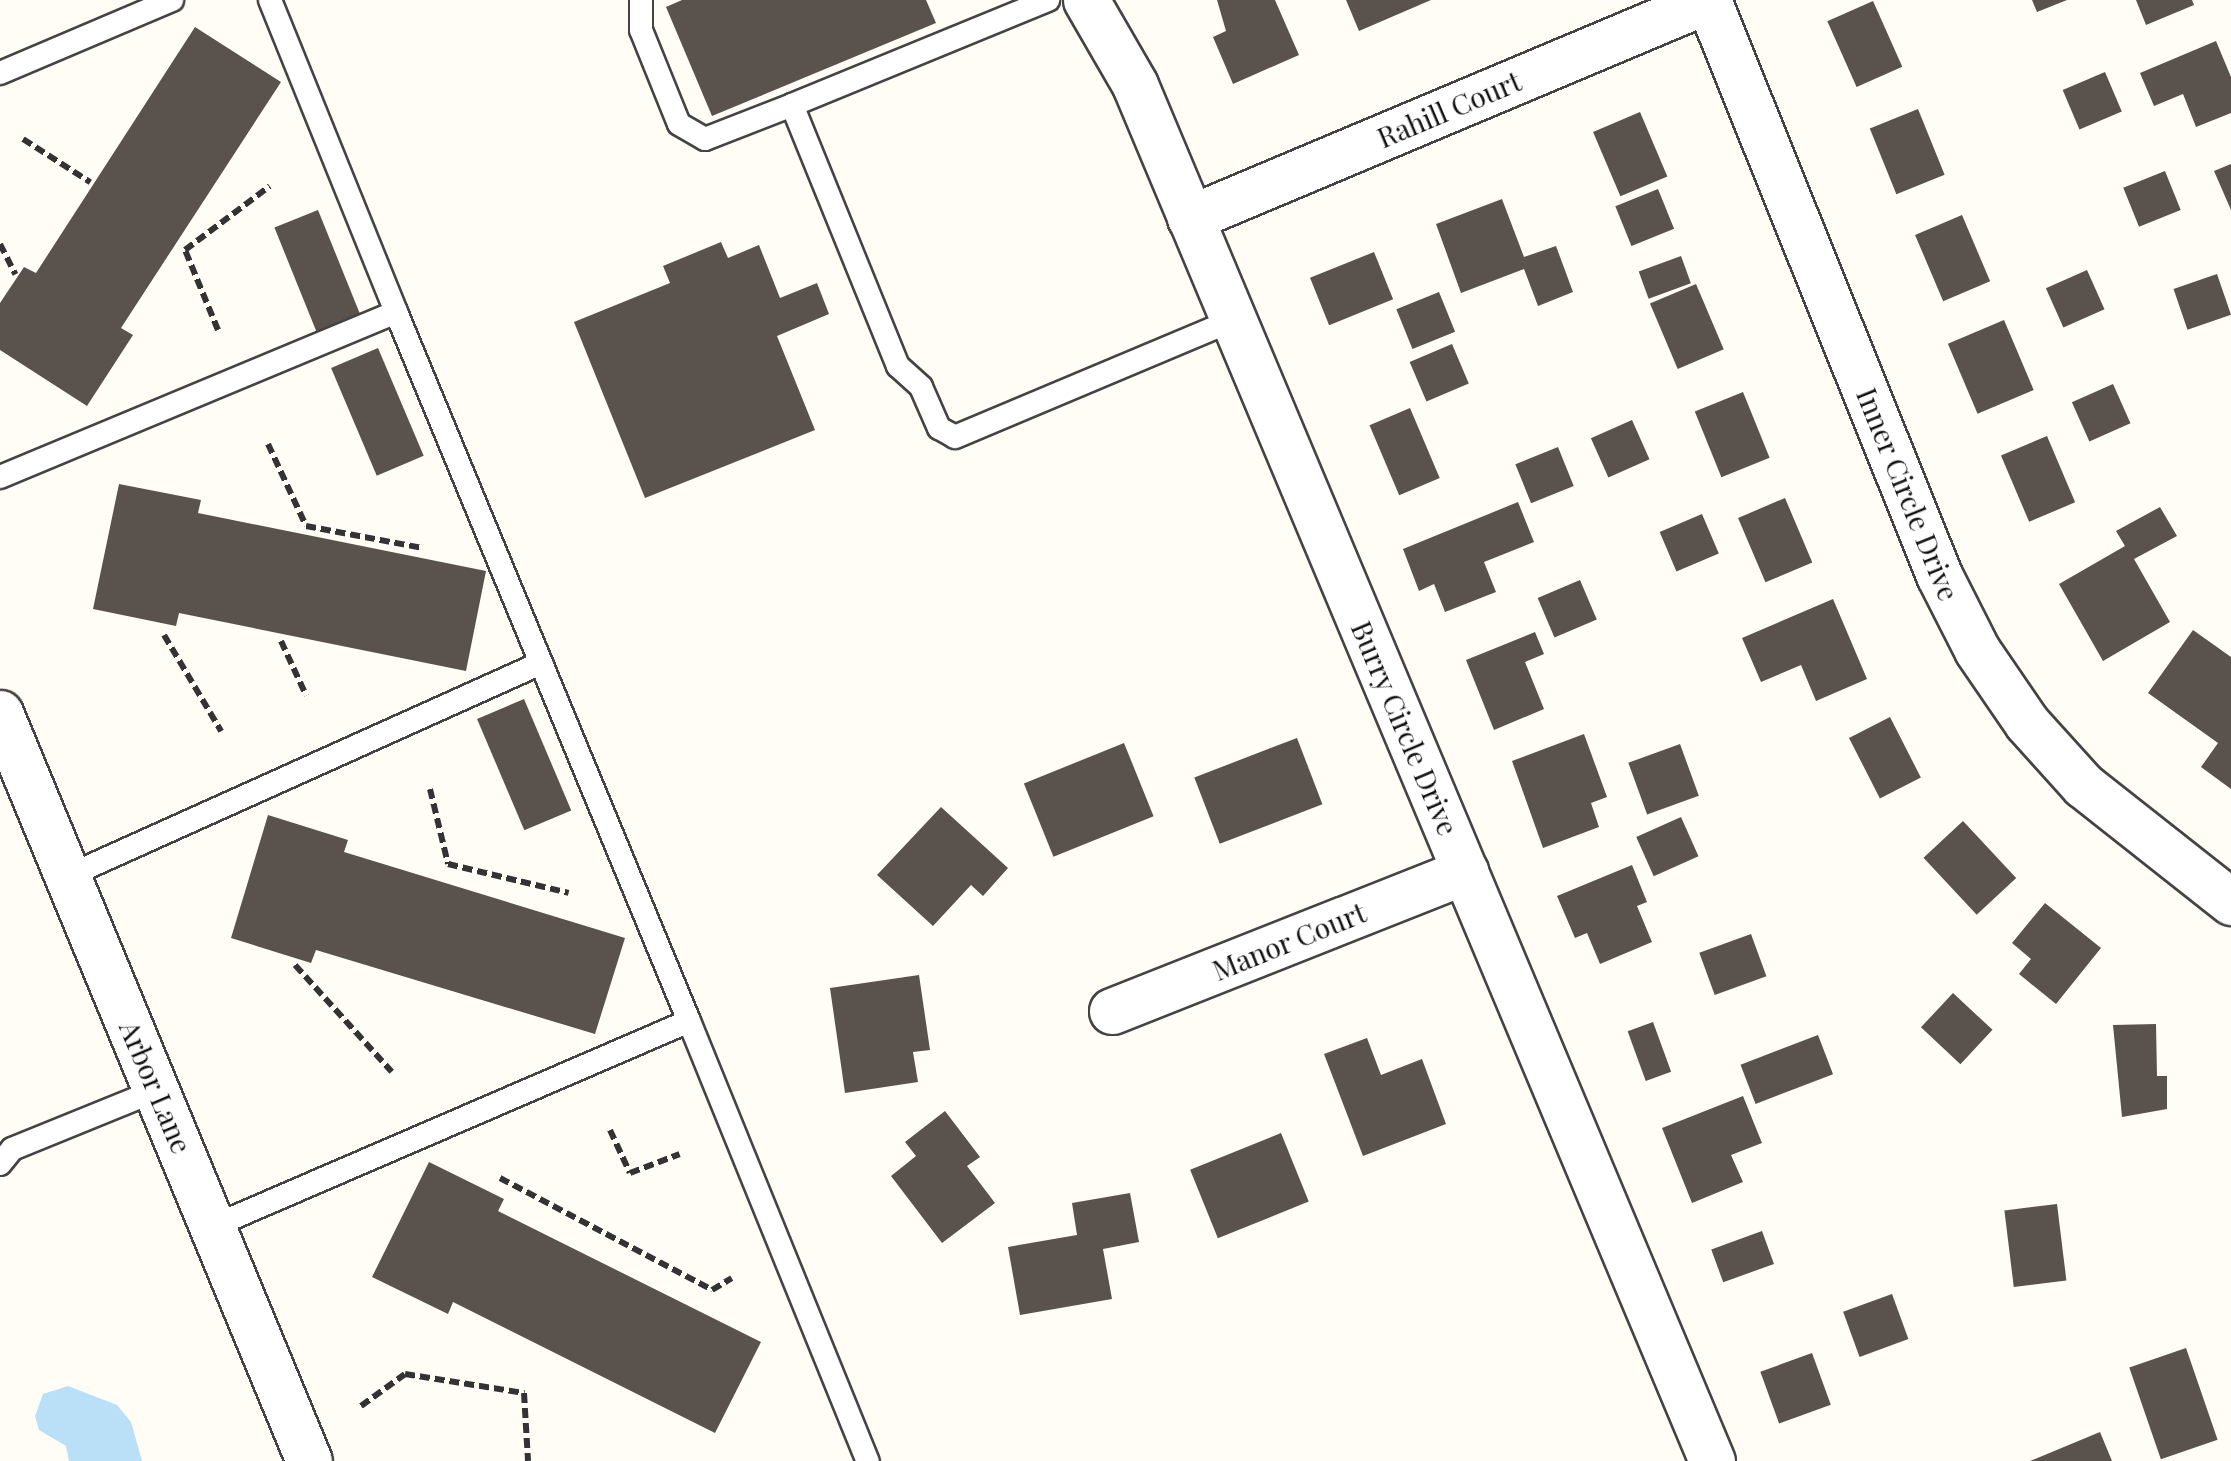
<!DOCTYPE html>
<style>
body{margin:0}
#map{position:relative;width:2231px;height:1461px;overflow:hidden;background:#fffdf5;font-family:"Playfair Display",serif}
div>[style]{position:absolute}
.water>*{inset:0;background:#b9e0f7}
.building>*{inset:0;background:#5a524d;transform-origin:0 0}
.path>*{height:6px;margin-top:-3px;transform-origin:0;background:repeating-linear-gradient(90deg,#333 0 10px,transparent 0 15px)}
.roads{filter:drop-shadow(2px 0 #444) drop-shadow(-2px 0 #444) drop-shadow(0 2px #444) drop-shadow(0 -2px #444)}
.service>*{height:22px;margin:-11px;padding:0 11px;transform-origin:11px;border-radius:11px;background:#fff}
.minor>*{height:45px;margin:-22.5px;padding:0 22.5px;transform-origin:22.5px;border-radius:22.5px;background:#fff}
span{translate:-50% -50%;white-space:nowrap;text-align:center;line-height:1.15;-webkit-text-stroke:10px #fff;paint-order:stroke}
.street-label{font-size:28px;color:#111}
</style>
<div id="map">
<div class="water">
<div style="clip-path:polygon(68px 1386px,117px 1405px,131px 1422px,142px 1461px,69px 1461px,66px 1446px,39px 1430px,35px 1416px,43px 1394px)"></div>
</div>
<div class="building">
<div style="clip-path:polygon(682px 0,926px 0,936px 23px,712px 116px,666px 7px)"></div>
<div style="clip-path:polygon(1217px 0,1275px 0,1299px 55px,1233px 84px,1213px 37px,1226px 31px)"></div>
<div style="clip-path:polygon(1346px 0,1431px 0,1359px 31px)"></div>
<div style="clip-path:polygon(2032px 0,2067px 0,2037px 12px)"></div>
<div style="clip-path:polygon(2136px 0,2192px 0,2194px 5px,2146px 25px)"></div>
<div style="left:1873px;top:1px;width:72px;height:50px;rotate:66deg"></div>
<div style="clip-path:polygon(195px 27px,281px 82px,121px 328px,133px 335px,87px 406px,0 350px,0 303px,24px 267px,36px 273px)"></div>
<div style="clip-path:polygon(2216px 41px,2231px 77px,2231px 113px,2196px 127px,2183px 94px,2154px 106px,2140px 73px)"></div>
<div style="left:2105px;top:72px;width:43px;height:46px;rotate:67deg"></div>
<div style="left:1918px;top:109px;width:71px;height:52px;rotate:68deg"></div>
<div style="left:1640px;top:112px;width:70px;height:51px;rotate:67deg"></div>
<div style="clip-path:polygon(2231px 164px,2231px 210px,2214px 171px)"></div>
<div style="left:2165px;top:171px;width:42px;height:45px;rotate:68deg"></div>
<div style="left:1658px;top:189px;width:43px;height:46px;rotate:68deg"></div>
<div style="clip-path:polygon(1502px 199px,1524px 257px,1556px 246px,1573px 292px,1538px 306px,1524px 269px,1461px 293px,1436px 224px)"></div>
<div style="left:318px;top:210px;width:118px;height:47px;rotate:68deg"></div>
<div style="left:1962px;top:215px;width:72px;height:51px;rotate:67deg"></div>
<div style="clip-path:polygon(721px 242px,728px 258px,759px 245px,780px 298px,817px 283px,829px 314px,777px 336px,815px 430px,645px 498px,574px 322px,670px 283px,663px 266px)"></div>
<div style="left:1374px;top:252px;width:51px;height:69px;rotate:68deg"></div>
<div style="left:1681px;top:256px;width:29px;height:45px;rotate:70deg"></div>
<div style="left:2087px;top:270px;width:43px;height:45px;rotate:66deg"></div>
<div style="left:2217px;top:274px;width:43px;height:46px;rotate:71deg"></div>
<div style="left:1696px;top:284px;width:71px;height:50px;rotate:67deg"></div>
<div style="left:1439px;top:292px;width:43px;height:46px;rotate:68deg"></div>
<div style="left:2004px;top:320px;width:76px;height:61px;rotate:67deg"></div>
<div style="left:1452px;top:344px;width:43px;height:46px;rotate:67deg"></div>
<div style="left:378px;top:348px;width:117px;height:51px;rotate:67deg"></div>
<div style="left:2113px;top:384px;width:43px;height:45px;rotate:66deg"></div>
<div style="left:1743px;top:392px;width:71px;height:52px;rotate:68deg"></div>
<div style="left:1410px;top:408px;width:76px;height:44px;rotate:67deg"></div>
<div style="left:1632px;top:420px;width:43px;height:45px;rotate:66deg"></div>
<div style="left:2047px;top:436px;width:72px;height:50px;rotate:67deg"></div>
<div style="left:1558px;top:447px;width:42px;height:46px;rotate:68deg"></div>
<div style="clip-path:polygon(119px 484px,201px 500px,198px 513px,486px 571px,466px 671px,179px 613px,176px 626px,93px 609px)"></div>
<div style="left:1785px;top:498px;width:70px;height:51px;rotate:67deg"></div>
<div style="clip-path:polygon(1518px 502px,1534px 542px,1484px 562px,1496px 592px,1445px 612px,1434px 584px,1419px 591px,1403px 549px)"></div>
<div style="clip-path:polygon(2160px 507px,2177px 536px,2134px 559px,2170px 622px,2103px 661px,2059px 584px,2125px 546px,2116px 531px)"></div>
<div style="left:1702px;top:514px;width:43px;height:46px;rotate:67deg"></div>
<div style="left:1580px;top:580px;width:43px;height:46px;rotate:67deg"></div>
<div style="clip-path:polygon(1833px 599px,1867px 679px,1816px 701px,1801px 665px,1761px 682px,1742px 638px)"></div>
<div style="clip-path:polygon(2193px 630px,2231px 657px,2231px 789px,2201px 767px,2218px 743px,2148px 693px)"></div>
<div style="clip-path:polygon(1535px 632px,1544px 654px,1525px 662px,1544px 709px,1494px 730px,1466px 660px)"></div>
<div style="left:524px;top:699px;width:121px;height:51px;rotate:67deg"></div>
<div style="left:1890px;top:717px;width:68px;height:46px;rotate:63deg"></div>
<div style="clip-path:polygon(1584px 734px,1607px 797px,1591px 803px,1599px 827px,1543px 848px,1512px 761px)"></div>
<div style="left:1297px;top:738px;width:71px;height:110px;rotate:69deg"></div>
<div style="left:1124px;top:743px;width:79px;height:108px;rotate:68deg"></div>
<div style="left:1680px;top:744px;width:55px;height:55px;rotate:70deg"></div>
<div style="clip-path:polygon(941px 807px,1008px 868px,983px 896px,971px 885px,933px 926px,877px 875px)"></div>
<div style="clip-path:polygon(268px 815px,348px 840px,344px 852px,625px 938px,595px 1034px,316px 950px,311px 963px,231px 938px)"></div>
<div style="left:1681px;top:817px;width:43px;height:49px;rotate:66deg"></div>
<div style="left:1963px;top:821px;width:78px;height:54px;rotate:47deg"></div>
<div style="clip-path:polygon(1632px 865px,1647px 902px,1637px 906px,1652px 942px,1600px 964px,1587px 933px,1575px 938px,1557px 896px)"></div>
<div style="clip-path:polygon(2045px 903px,2101px 948px,2056px 1004px,2019px 974px,2031px 959px,2012px 943px)"></div>
<div style="left:1751px;top:934px;width:45px;height:55px;rotate:70deg"></div>
<div style="clip-path:polygon(919px 975px,930px 1050px,913px 1052px,918px 1082px,845px 1093px,830px 988px)"></div>
<div style="left:1953px;top:993px;width:54px;height:47px;rotate:43deg"></div>
<div style="left:1653px;top:1022px;width:53px;height:27px;rotate:70deg"></div>
<div style="clip-path:polygon(2156px 1024px,2157px 1076px,2167px 1076px,2167px 1109px,2122px 1117px,2113px 1025px)"></div>
<div style="left:1818px;top:1035px;width:42px;height:83px;rotate:69deg"></div>
<div style="clip-path:polygon(1367px 1038px,1381px 1075px,1422px 1059px,1446px 1124px,1363px 1156px,1324px 1054px)"></div>
<div style="clip-path:polygon(1743px 1096px,1762px 1143px,1731px 1155px,1743px 1182px,1692px 1203px,1662px 1128px)"></div>
<div style="clip-path:polygon(945px 1111px,980px 1157px,967px 1166px,995px 1203px,942px 1243px,891px 1176px,916px 1156px,905px 1142px)"></div>
<div style="left:1281px;top:1133px;width:74px;height:98px;rotate:68deg"></div>
<div style="clip-path:polygon(429px 1162px,504px 1199px,498px 1211px,761px 1342px,715px 1433px,453px 1302px,448px 1314px,372px 1277px)"></div>
<div style="clip-path:polygon(1130px 1193px,1139px 1242px,1103px 1249px,1112px 1299px,1020px 1315px,1008px 1247px,1077px 1235px,1072px 1203px)"></div>
<div style="left:2057px;top:1204px;width:77px;height:53px;rotate:83deg"></div>
<div style="left:1762px;top:1231px;width:35px;height:54px;rotate:70deg"></div>
<div style="left:1892px;top:1294px;width:48px;height:52px;rotate:70deg"></div>
<div style="left:2186px;top:1348px;width:97px;height:60px;rotate:71deg"></div>
<div style="left:1812px;top:1353px;width:55px;height:55px;rotate:70deg"></div>
<div style="clip-path:polygon(2100px 1432px,2112px 1461px,2030px 1461px)"></div>
</div>
<div class="path">
<div style="left:23px;top:139px;width:80px;rotate:32.7deg"></div>
<div style="left:0;top:244px;width:34px;rotate:63deg"></div>
<div style="left:218px;top:330px;width:87px;rotate:-112.4deg"></div>
<div style="left:185px;top:250px;width:106px;rotate:-37deg"></div>
<div style="left:268px;top:444px;width:90px;rotate:65.1deg"></div>
<div style="left:306px;top:526px;width:118px;rotate:10.7deg"></div>
<div style="left:164px;top:635px;width:112px;rotate:59.3deg"></div>
<div style="left:281px;top:641px;width:60px;rotate:65.2deg"></div>
<div style="left:430px;top:789px;width:77px;rotate:76.5deg"></div>
<div style="left:448px;top:864px;width:124px;rotate:13.5deg"></div>
<div style="left:295px;top:965px;width:144px;rotate:47.8deg"></div>
<div style="left:610px;top:1130px;width:47px;rotate:65.1deg"></div>
<div style="left:630px;top:1173px;width:53px;rotate:-20.8deg"></div>
<div style="left:500px;top:1178px;width:240px;rotate:27.8deg"></div>
<div style="left:712px;top:1290px;width:23px;rotate:-31deg"></div>
<div style="left:361px;top:1406px;width:54px;rotate:-36deg"></div>
<div style="left:405px;top:1374px;width:121px;rotate:9.1deg"></div>
<div style="left:524px;top:1393px;width:68px;rotate:86.6deg"></div>
</div>
<div class="roads">
<div class="service">
<div style="left:270px;top:0;width:336px;rotate:68deg"></div>
<div style="left:641px;top:0;width:30px;rotate:90deg"></div>
<div style="left:641px;top:30px;width:101px;rotate:68deg"></div>
<div style="left:679px;top:124px;width:30px;rotate:30deg"></div>
<div style="left:705px;top:139px;width:93px;rotate:-21.3deg"></div>
<div style="left:792px;top:105px;width:282px;rotate:67.9deg"></div>
<div style="left:898px;top:366px;width:31px;rotate:42deg"></div>
<div style="left:921px;top:387px;width:45px;rotate:66.3deg"></div>
<div style="left:939px;top:428px;width:18px;rotate:29deg"></div>
<div style="left:955px;top:437px;width:302px;rotate:-22.8deg"></div>
<div style="left:0;top:73px;width:187px;rotate:-23deg"></div>
<div style="left:792px;top:105px;width:277px;rotate:-22.3deg"></div>
<div style="left:0;top:477px;width:429px;rotate:-22.6deg"></div>
<div style="left:396px;top:312px;width:767px;rotate:67.55deg"></div>
<div style="left:68px;top:876px;width:519px;rotate:-24.24deg"></div>
<div style="left:0;top:1164px;width:19px;rotate:-51deg"></div>
<div style="left:12px;top:1149px;width:157px;rotate:-22.1deg"></div>
<div style="left:214px;top:1226px;width:517px;rotate:-23.34deg"></div>
<div style="left:689px;top:1021px;width:475px;rotate:67.9deg"></div>
</div>
<div class="minor">
<div style="left:1086px;top:0;width:98px;rotate:60deg"></div>
<div style="left:1135px;top:85px;width:1492px;rotate:67.25deg"></div>
<div style="left:1708px;top:0;width:620px;rotate:68.11deg"></div>
<div style="left:1939px;top:575px;width:84px;rotate:63.1deg"></div>
<div style="left:1977px;top:650px;width:88px;rotate:55.6deg"></div>
<div style="left:2027px;top:723px;width:84px;rotate:47.9deg"></div>
<div style="left:2083px;top:785px;width:189px;rotate:38.3deg"></div>
<div style="left:1190px;top:218px;width:562px;rotate:-22.82deg"></div>
<div style="left:0;top:713px;width:809px;rotate:67.55deg"></div>
<div style="left:1112px;top:1011px;width:380px;rotate:-21.6deg"></div>
</div>
</div>
<div class="street-label">
<span style="left:1449px;top:109px;rotate:-23deg">Rahill Court</span>
<span style="left:1908px;top:494px;rotate:68deg">Inner Circle Drive</span>
<span style="left:1405px;top:728px;rotate:67deg">Burry Circle Drive</span>
<span style="left:1289px;top:941px;rotate:-22deg">Manor Court</span>
<span style="left:156px;top:1087px;rotate:67deg">Arbor Lane</span>
</div>
</div>
